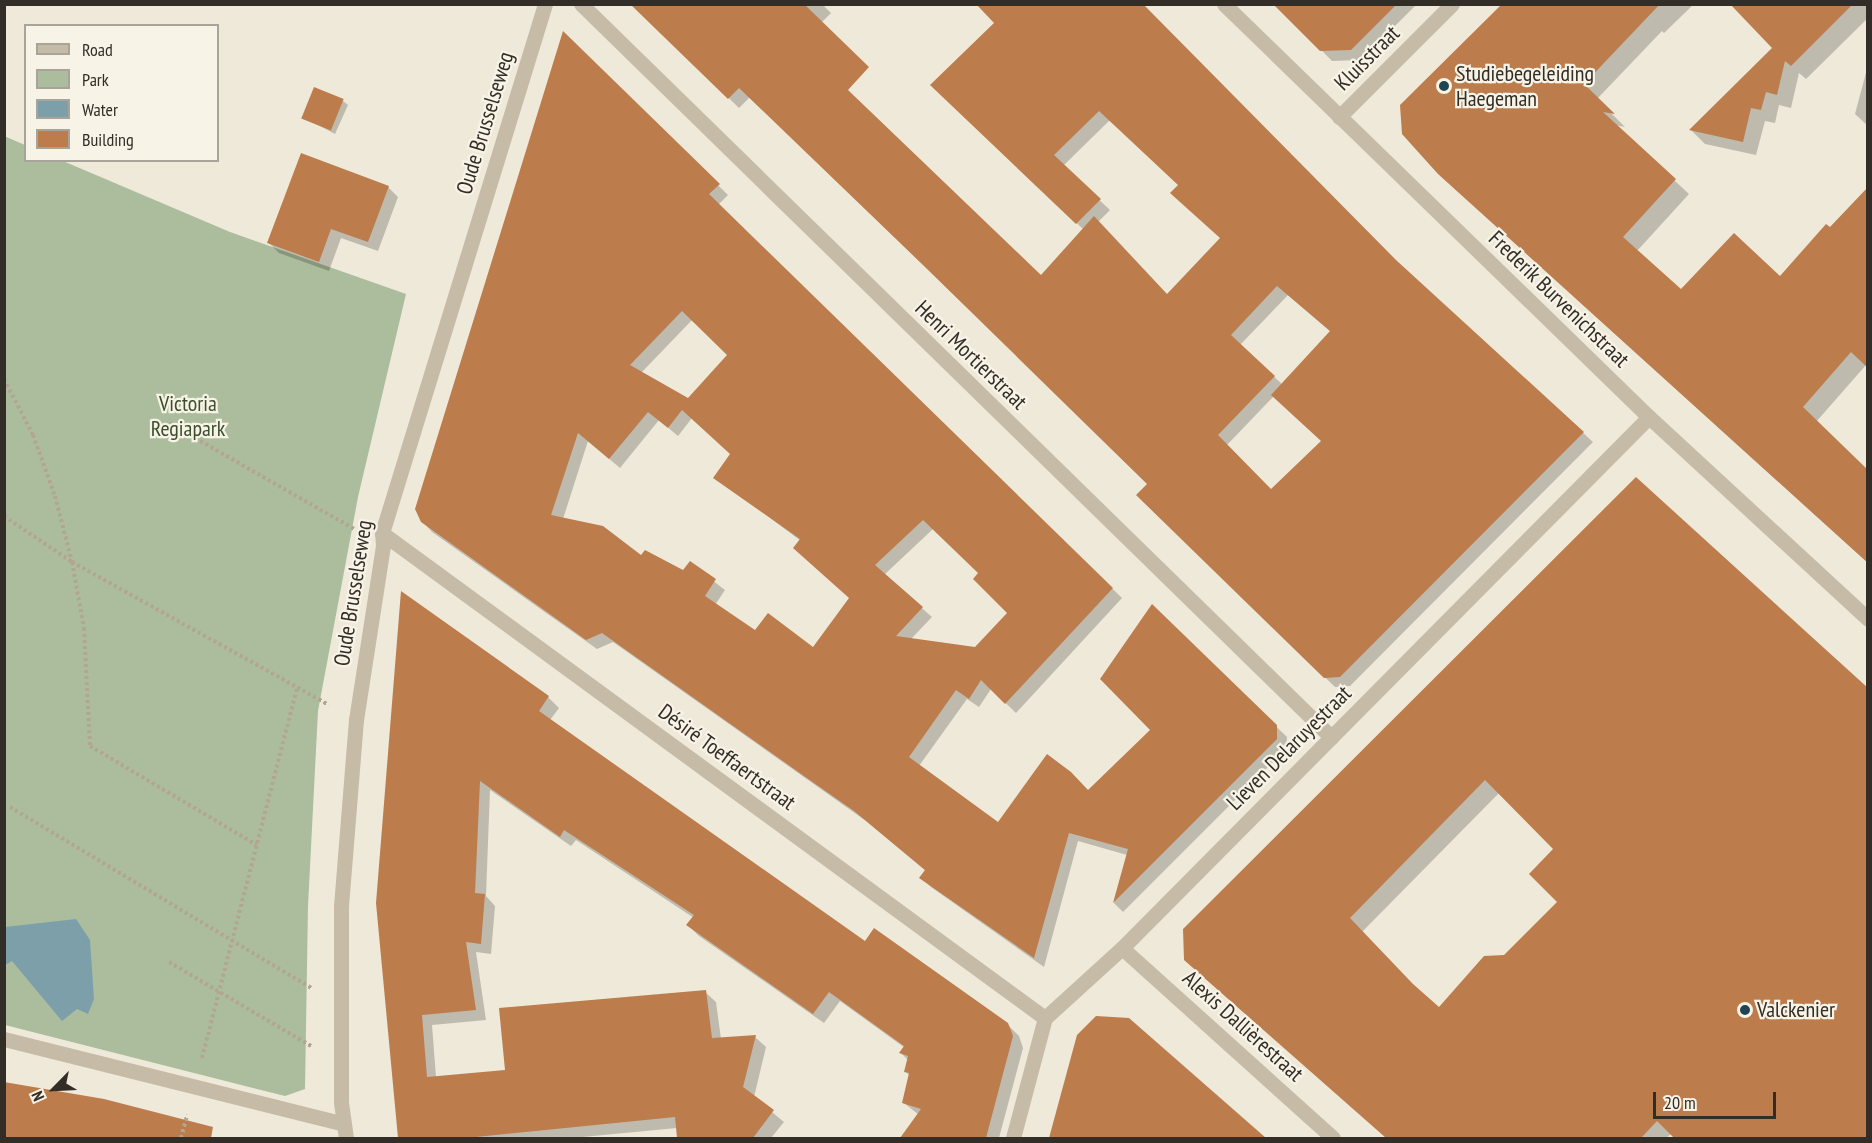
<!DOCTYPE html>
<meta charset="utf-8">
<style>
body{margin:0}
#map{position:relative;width:1872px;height:1143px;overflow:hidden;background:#efe9da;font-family:"PT Sans Narrow",sans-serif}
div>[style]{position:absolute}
.green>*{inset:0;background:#abbd9c}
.water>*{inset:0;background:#7c9faa}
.shadow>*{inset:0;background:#0003}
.building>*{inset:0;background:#bc7c4c;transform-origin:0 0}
.path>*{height:4px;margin-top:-2px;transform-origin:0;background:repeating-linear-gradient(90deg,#b2a692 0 3px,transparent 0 6px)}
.service>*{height:15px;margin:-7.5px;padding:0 7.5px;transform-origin:7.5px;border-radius:7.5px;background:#c6bba7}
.minor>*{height:15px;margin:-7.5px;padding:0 7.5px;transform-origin:7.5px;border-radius:7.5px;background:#c6bba7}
.dots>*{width:16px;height:16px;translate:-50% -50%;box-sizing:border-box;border:3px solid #f7f3e6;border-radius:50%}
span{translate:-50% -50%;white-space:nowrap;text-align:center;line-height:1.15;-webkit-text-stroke:4.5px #f7f3e6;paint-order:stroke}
.street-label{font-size:22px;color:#332d27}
.poi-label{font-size:22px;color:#332d27}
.left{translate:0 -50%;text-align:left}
.park-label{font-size:22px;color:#3c4f2d}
.frame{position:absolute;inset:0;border:6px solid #332d27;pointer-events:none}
.legend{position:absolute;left:24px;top:24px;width:195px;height:138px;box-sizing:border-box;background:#f7f3e6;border:2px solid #a9a49a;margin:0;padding:8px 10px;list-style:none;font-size:18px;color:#332d27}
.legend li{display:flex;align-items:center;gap:12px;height:30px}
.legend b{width:30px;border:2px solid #a9a49a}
.north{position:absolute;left:24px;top:1059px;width:60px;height:60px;-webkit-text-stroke:4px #f7f3e6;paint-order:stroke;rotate:246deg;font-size:16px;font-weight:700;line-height:24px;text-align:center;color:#332d27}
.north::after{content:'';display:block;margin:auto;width:21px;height:27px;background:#332d27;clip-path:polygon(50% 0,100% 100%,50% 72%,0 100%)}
.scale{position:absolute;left:1653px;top:1092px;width:123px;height:27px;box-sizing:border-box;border:3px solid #332d27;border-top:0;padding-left:8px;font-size:18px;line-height:21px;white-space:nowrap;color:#332d27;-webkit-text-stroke:4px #f7f3e6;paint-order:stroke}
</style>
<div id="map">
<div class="green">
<div style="clip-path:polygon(4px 136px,25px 145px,26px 160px,63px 161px,230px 232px,406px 294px,358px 497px,318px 711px,308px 906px,305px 1089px,285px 1096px,5px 1025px)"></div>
</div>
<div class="water">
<div style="clip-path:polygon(76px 919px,90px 940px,94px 999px,88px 1014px,77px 1009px,62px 1021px,12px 961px,5px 965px,5px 927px)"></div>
</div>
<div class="shadow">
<div style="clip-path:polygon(evenodd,633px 4px,822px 4px,831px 13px,821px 23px,798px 119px,1041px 277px,1084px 230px,942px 95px,996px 23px,1396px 262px,1593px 442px,1350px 686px,1335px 687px,1138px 495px,1149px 484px,750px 97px,739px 108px,633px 4px,1110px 120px,1179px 185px,1221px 239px,1169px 297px,1098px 222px,1110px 210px,1063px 166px,1110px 120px,633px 4px,1288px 295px,1331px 332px,1283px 385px,1240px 345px,1288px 295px,633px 4px,1274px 396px,1322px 441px,1271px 491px,1227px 445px,1274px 396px)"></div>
<div style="clip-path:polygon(1276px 4px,1417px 4px,1361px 60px,1332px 61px)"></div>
<div style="clip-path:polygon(1504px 4px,1694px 4px,1664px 33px,1662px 31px,1597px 99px,1625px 127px,1615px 125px,1689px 194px,1637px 251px,1681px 291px,1734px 235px,1866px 365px,1816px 422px,1868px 472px,1868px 563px,1454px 188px)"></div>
<div style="clip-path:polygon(1809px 4px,1868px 4px,1868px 18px,1806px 79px,1799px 73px,1791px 108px,1779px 105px,1775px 123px,1765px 121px,1756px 155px,1705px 144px,1691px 130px,1774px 48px)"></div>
<div style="clip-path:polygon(evenodd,564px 34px,728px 195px,718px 205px,1122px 598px,1016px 713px,991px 689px,979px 707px,967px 699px,919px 766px,999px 824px,1088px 792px,1152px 730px,1152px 607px,1287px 737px,1286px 749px,1123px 912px,1114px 903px,1127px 855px,1078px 841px,1044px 967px,931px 887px,921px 877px,926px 871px,866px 821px,613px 642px,597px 649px,432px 532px,422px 521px,564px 34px,693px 319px,729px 355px,688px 400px,641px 373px,693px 319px,564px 34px,692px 418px,732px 454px,715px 477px,801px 541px,851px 599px,813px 650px,755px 632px,715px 605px,725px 590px,690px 563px,683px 572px,641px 557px,563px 519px,588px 441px,620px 468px,659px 420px,678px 436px,692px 418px,564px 34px,933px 529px,980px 573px,1009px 613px,975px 649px,911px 639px,932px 617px,884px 575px,933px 529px)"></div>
<div style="clip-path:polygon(1868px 65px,1868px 126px,1855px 114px)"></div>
<div style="clip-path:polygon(343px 101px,348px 105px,335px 134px,303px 117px)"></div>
<div style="clip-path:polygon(388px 187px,398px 197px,378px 251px,341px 238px,329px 271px,279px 253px,268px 242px)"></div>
<div style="clip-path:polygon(evenodd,1636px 479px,1868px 689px,1868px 1138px,1676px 1138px,1671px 1134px,1666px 1138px,1387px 1138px,1200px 974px,1636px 479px,1499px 793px,1556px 849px,1559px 902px,1504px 956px,1439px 1009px,1416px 989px,1362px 932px,1499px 793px)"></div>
<div style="clip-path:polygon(402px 593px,548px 697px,559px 708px,550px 720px,865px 943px,1007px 1024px,1019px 1036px,1023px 1048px,999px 1138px,902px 1138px,919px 1115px,904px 1103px,910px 1076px,905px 1071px,908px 1060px,901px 1053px,905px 1048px,840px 1001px,824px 1023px,699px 936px,688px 925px,694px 918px,576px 840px,571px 846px,490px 790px,486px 896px,495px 906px,491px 954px,476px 952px,486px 1020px,432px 1025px,436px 1077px,507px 1071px,705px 992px,716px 1002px,721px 1039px,755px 1037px,766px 1047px,754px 1097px,784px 1122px,771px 1138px,678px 1138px,677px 1128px,572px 1138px,400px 1138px,378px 903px)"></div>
<div style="clip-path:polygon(1128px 1020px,1263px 1138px,1051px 1138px,1078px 1036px)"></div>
<div style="clip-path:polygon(4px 1084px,190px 1137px,190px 1138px,4px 1138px)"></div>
</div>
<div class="building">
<div style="clip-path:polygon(evenodd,630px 4px,804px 4px,869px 67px,848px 90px,1041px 275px,1094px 216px,1167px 294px,1220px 238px,1170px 193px,1178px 185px,1099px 111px,1054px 155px,1101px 199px,1076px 224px,930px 85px,994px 23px,976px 4px,1143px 4px,1396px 260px,1584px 432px,1340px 677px,1324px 678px,1136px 495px,1147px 484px,922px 264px,739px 88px,728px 99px,630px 4px,1277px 286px,1330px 331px,1271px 395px,1321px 441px,1271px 489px,1218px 435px,1275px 376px,1231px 335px,1277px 286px)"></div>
<div style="clip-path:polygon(1273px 4px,1397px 4px,1351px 50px,1320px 51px)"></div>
<div style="clip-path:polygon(1502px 4px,1660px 4px,1584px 84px,1615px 114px,1603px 112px,1676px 179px,1623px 237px,1681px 289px,1734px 233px,1780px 276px,1826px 224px,1830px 227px,1868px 187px,1868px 368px,1851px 352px,1803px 407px,1868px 470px,1868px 563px,1438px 174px,1402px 134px,1400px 105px)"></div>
<div style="clip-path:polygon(1730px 4px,1853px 4px,1791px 66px,1785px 61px,1777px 95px,1766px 92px,1761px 110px,1751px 108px,1743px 142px,1689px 130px,1772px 48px)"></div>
<div style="clip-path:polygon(evenodd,563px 31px,720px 184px,709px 194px,1113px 588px,1005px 704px,981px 680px,969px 699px,956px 690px,909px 757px,998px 822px,1047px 754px,1071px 772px,1088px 790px,1150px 730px,1100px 679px,1152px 604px,1277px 725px,1277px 739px,1113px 903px,1128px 849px,1069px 833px,1034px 958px,919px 878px,925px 870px,854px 811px,804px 776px,602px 633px,586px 640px,421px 522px,415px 509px,563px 31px,682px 311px,727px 355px,688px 398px,630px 365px,682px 311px,563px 31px,682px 410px,730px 454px,713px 478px,800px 539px,793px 548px,849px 598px,813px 647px,768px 613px,755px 630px,705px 596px,716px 579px,690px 561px,683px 570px,645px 550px,641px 555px,603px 526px,551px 515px,578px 433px,609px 459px,648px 412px,668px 428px,682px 410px,563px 31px,923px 520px,978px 573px,973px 579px,1007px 613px,975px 647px,896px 636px,923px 607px,875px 565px,923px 520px)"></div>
<div style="left:314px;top:87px;width:32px;height:34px;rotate:22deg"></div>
<div style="clip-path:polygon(301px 153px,389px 186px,368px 242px,331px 229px,319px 262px,267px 243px)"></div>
<div style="clip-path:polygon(evenodd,1636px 477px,1868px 688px,1868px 1138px,1674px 1138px,1657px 1121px,1641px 1138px,1386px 1138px,1184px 960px,1183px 929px,1636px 477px,1485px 780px,1553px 849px,1529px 874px,1557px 902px,1504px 955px,1484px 956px,1439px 1007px,1413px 984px,1350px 918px,1485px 780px)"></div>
<div style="clip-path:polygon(401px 591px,549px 696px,539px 711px,865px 941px,874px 928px,1008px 1023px,1013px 1036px,986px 1138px,900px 1138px,921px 1109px,902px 1103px,909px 1073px,904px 1072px,908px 1056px,899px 1053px,904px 1046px,829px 992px,813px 1014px,686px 925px,694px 915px,564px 830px,560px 837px,480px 781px,475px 893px,485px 894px,481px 944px,466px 942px,476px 1010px,422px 1015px,427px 1077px,505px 1070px,499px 1008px,706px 990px,712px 1038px,756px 1035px,743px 1087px,774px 1110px,753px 1138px,677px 1138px,675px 1117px,466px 1138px,398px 1138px,376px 903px)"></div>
<div style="clip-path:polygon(1096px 1016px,1129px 1018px,1266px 1138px,1049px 1138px,1077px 1035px)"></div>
<div style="clip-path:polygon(4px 1082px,104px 1099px,213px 1127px,211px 1138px,4px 1138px)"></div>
</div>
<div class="path">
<div style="left:4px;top:379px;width:63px;rotate:62.6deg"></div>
<div style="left:33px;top:435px;width:65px;rotate:70.2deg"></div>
<div style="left:55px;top:496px;width:68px;rotate:75.6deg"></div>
<div style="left:72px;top:562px;width:67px;rotate:79.7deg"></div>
<div style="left:84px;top:628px;width:118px;rotate:87.1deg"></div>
<div style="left:90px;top:746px;width:194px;rotate:30.7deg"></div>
<div style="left:169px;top:423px;width:213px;rotate:29.8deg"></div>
<div style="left:4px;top:516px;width:82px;rotate:34.1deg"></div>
<div style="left:72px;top:562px;width:294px;rotate:29.1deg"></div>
<div style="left:10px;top:807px;width:353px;rotate:31deg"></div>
<div style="left:169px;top:962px;width:167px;rotate:30.6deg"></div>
<div style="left:202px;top:1058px;width:383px;rotate:-75.6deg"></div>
<div style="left:181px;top:1138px;width:24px;rotate:-75deg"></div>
</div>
<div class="service">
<div style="left:4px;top:1039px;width:350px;rotate:14deg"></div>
</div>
<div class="minor">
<div style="left:581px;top:4px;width:1049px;rotate:44.34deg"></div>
<div style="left:1224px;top:4px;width:593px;rotate:44.18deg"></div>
<div style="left:1649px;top:417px;width:298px;rotate:42.7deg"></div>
<div style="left:1339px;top:117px;width:160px;rotate:-45deg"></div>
<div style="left:382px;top:533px;width:821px;rotate:36.19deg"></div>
<div style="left:1122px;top:948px;width:284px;rotate:42deg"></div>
<div style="left:346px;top:1138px;width:37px;rotate:-98deg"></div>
<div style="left:341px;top:1101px;width:195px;rotate:-90deg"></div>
<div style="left:341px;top:906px;width:187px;rotate:-85.4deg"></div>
<div style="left:356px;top:720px;width:176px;rotate:-81.2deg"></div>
<div style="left:383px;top:546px;width:13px;rotate:-94deg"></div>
<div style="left:382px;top:533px;width:554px;rotate:-72.87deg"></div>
<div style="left:1013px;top:1138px;width:124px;rotate:-75.1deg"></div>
<div style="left:1045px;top:1018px;width:104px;rotate:-42.3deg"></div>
<div style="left:1122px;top:948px;width:748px;rotate:-45.22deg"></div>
</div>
<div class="dots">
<div style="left:1444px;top:86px;background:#204451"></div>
<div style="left:1745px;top:1010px;background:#204451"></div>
</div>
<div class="street-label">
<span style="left:1367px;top:58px;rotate:-45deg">Kluisstraat</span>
<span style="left:485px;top:123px;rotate:-73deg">Oude Brusselseweg</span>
<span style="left:1559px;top:299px;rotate:44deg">Frederik Burvenichstraat</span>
<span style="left:971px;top:355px;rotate:44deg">Henri Mortierstraat</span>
<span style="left:353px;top:593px;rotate:-81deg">Oude Brusselseweg</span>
<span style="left:1289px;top:748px;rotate:-45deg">Lieven Delaruyestraat</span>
<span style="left:727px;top:757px;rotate:36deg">Désiré Toeffaertstraat</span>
<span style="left:1243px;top:1026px;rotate:42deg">Alexis Dallièrestraat</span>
</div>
<div class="poi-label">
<span class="left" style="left:1456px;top:86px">Studiebegeleiding<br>Haegeman</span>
<span class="left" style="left:1757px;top:1010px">Valckenier</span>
</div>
<div class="park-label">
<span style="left:188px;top:416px">Victoria<br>Regiapark</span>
</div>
<div class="frame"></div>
<ul class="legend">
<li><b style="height:8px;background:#c6bba7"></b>Road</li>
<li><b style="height:16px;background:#abbd9c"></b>Park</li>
<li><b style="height:16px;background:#7c9faa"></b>Water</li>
<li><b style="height:16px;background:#bc7c4c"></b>Building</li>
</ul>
<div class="north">N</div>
<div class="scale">20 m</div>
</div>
